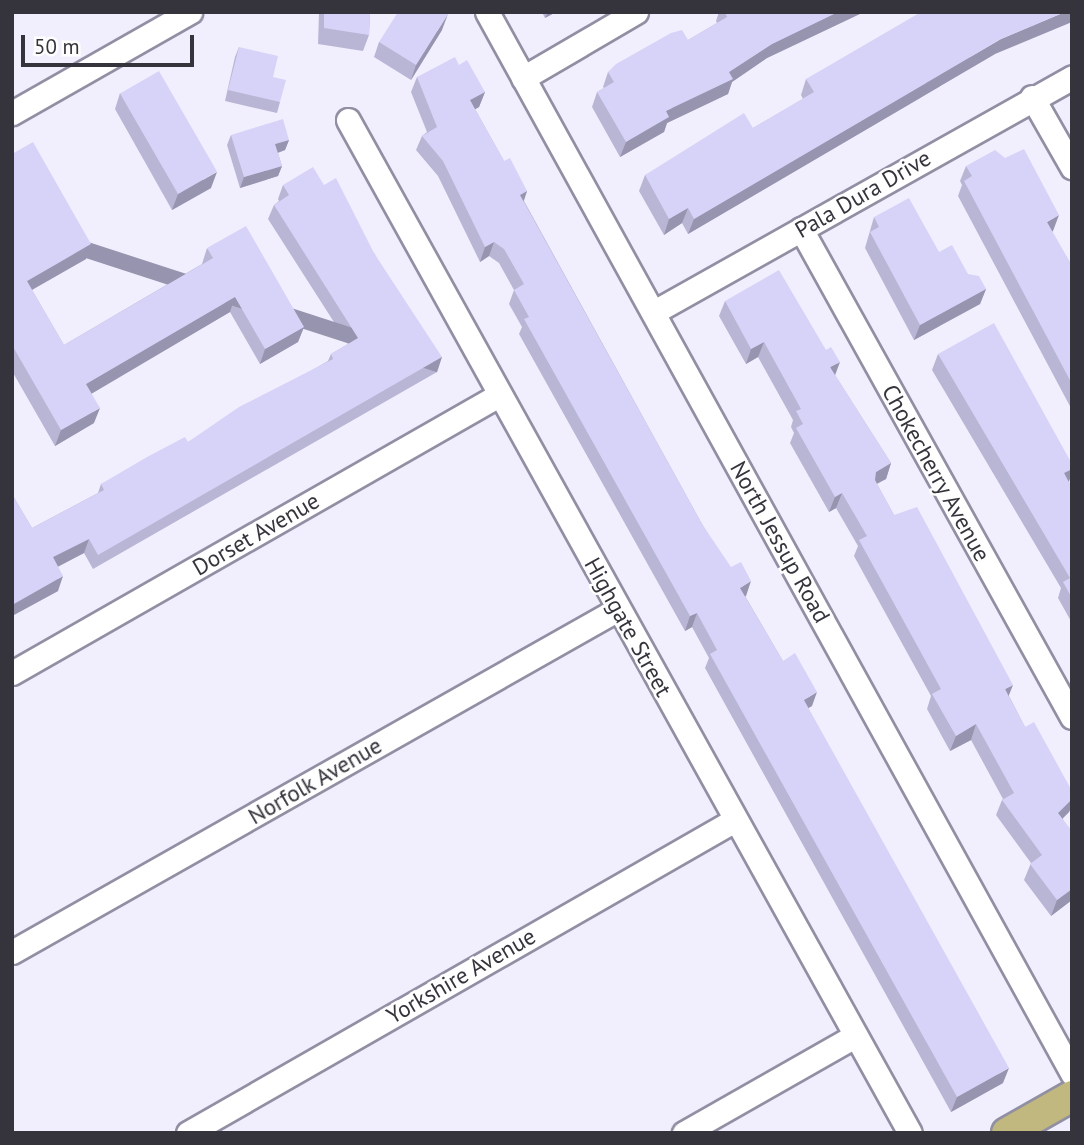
<!DOCTYPE html>
<style>
body{margin:0}
#map{position:relative;width:1084px;height:1145px;overflow:hidden;background:#f1effd;font-family:"PT Sans",sans-serif}
div>[style]{position:absolute}
.roads{filter:drop-shadow(2px 0 #918fa3) drop-shadow(-2px 0 #918fa3) drop-shadow(0 2px #918fa3) drop-shadow(0 -2px #918fa3)}
.minor>*{height:23px;margin:-11.5px;padding:0 11.5px;transform-origin:11.5px;border-radius:11.5px;background:#fff}
.major>*{height:30px;margin:-15px;padding:0 15px;transform-origin:15px;border-radius:15px;background:#c0b87f}
.wall>*{inset:0;background:#b9b5d5}
.shaded-wall>*{inset:0;background:#9694ae;transform-origin:0 0}
.building>*{inset:0;background:#d7d3f8;transform-origin:0 0}
span{translate:-50% -50%;white-space:nowrap;text-align:center;line-height:1.15;-webkit-text-stroke:5px #fefefe;paint-order:stroke}
.street-label{font-size:23px;color:#35343c}
.frame{position:absolute;inset:0;border:14px solid #35343c;pointer-events:none}
.scale{position:absolute;left:21px;top:35px;width:173px;height:32px;box-sizing:border-box;border:4px solid #35343c;border-top:0;padding-left:9px;font-size:21px;line-height:24px;white-space:nowrap;color:#35343c;-webkit-text-stroke:5px #fefefe;paint-order:stroke}
</style>
<div id="map">
<div class="roads">
<div class="minor">
<div style="left:487px;top:12px;width:1212px;rotate:61.13deg"></div>
<div style="left:523px;top:78px;width:131px;rotate:-30.3deg"></div>
<div style="left:1032px;top:97px;width:81px;rotate:60.3deg"></div>
<div style="left:12px;top:113px;width:205px;rotate:-29.6deg"></div>
<div style="left:348px;top:120px;width:1158px;rotate:60.98deg"></div>
<div style="left:801px;top:229px;width:558px;rotate:60.96deg"></div>
<div style="left:654px;top:312px;width:480px;rotate:-29.3deg"></div>
<div style="left:12px;top:673px;width:561px;rotate:-29.72deg"></div>
<div style="left:12px;top:952px;width:696px;rotate:-29.51deg"></div>
<div style="left:188px;top:1133px;width:630px;rotate:-29.78deg"></div>
<div style="left:684px;top:1133px;width:197px;rotate:-29.6deg"></div>
</div>
<div class="major">
<div style="left:1007px;top:1133px;width:75px;rotate:-29.6deg"></div>
</div>
</div>
<div class="wall">
<div style="clip-path:polygon(319px 12px,370px 12px,369px 35px,363px 51px,318px 44px)"></div>
<div style="clip-path:polygon(542px 12px,556px 12px,545px 18px)"></div>
<div style="clip-path:polygon(719px 12px,864px 12px,767px 58px,732px 82px,728px 94px,667px 123px,664px 132px,620px 157px,592px 107px,597px 92px,604px 88px,603px 87px,608px 72px,688px 40px,717px 23px,716px 21px)"></div>
<div style="clip-path:polygon(442px 30px,411px 80px,374px 57px,379px 42px)"></div>
<div style="clip-path:polygon(239px 47px,273px 77px,280px 102px,277px 113px,225px 101px,235px 57px)"></div>
<div style="clip-path:polygon(995px 54px,688px 234px,682px 223px,664px 235px,639px 191px,645px 175px,753px 128px,803px 99px,801px 95px,806px 79px)"></div>
<div style="clip-path:polygon(459px 65px,485px 92px,479px 107px,475px 109px,504px 161px,527px 191px,524px 201px,702px 524px,746px 596px,745px 596px,783px 661px,812px 706px,808px 708px,1003px 1083px,951px 1112px,705px 668px,709px 658px,692px 627px,685px 631px,519px 334px,522px 327px,509px 304px,514px 290px,499px 263px,489px 256px,480px 262px,438px 176px,416px 150px,422px 136px,427px 132px,411px 92px,417px 77px)"></div>
<div style="clip-path:polygon(120px 93px,211px 188px,172px 210px,115px 109px)"></div>
<div style="clip-path:polygon(231px 135px,289px 140px,285px 150px,278px 153px,282px 166px,278px 176px,240px 188px,227px 145px)"></div>
<div style="clip-path:polygon(12px 154px,91px 244px,86px 259px,32px 290px,64px 345px,202px 264px,207px 248px,304px 327px,298px 342px,260px 364px,230px 312px,91px 393px,94px 423px,55px 446px,12px 371px)"></div>
<div style="clip-path:polygon(966px 166px,1053px 231px,1052px 232px,1072px 266px,1072px 410px,958px 196px,962px 185px,960px 181px)"></div>
<div style="clip-path:polygon(283px 185px,374px 253px,437px 372px,93px 569px,84px 553px,58px 566px,58px 591px,12px 616px,12px 494px,32px 528px,98px 493px,101px 484px,188px 442px,328px 361px,331px 354px,348px 344px,268px 219px,274px 205px,279px 201px,278px 199px)"></div>
<div style="clip-path:polygon(874px 217px,939px 252px,968px 274px,986px 289px,980px 304px,914px 340px,865px 248px)"></div>
<div style="clip-path:polygon(725px 301px,835px 375px,891px 463px,886px 479px,877px 484px,894px 515px,1009px 696px,1025px 727px,1072px 799px,1072px 805px,1069px 812px,1063px 818px,1072px 900px,1051px 916px,1024px 880px,1031px 863px,996px 815px,1002px 800px,1003px 799px,971px 740px,950px 751px,927px 709px,931px 696px,854px 556px,858px 546px,836px 508px,829px 512px,790px 443px,794px 433px,791px 427px,793px 420px,758px 357px,746px 364px,719px 316px)"></div>
<div style="clip-path:polygon(938px 354px,1072px 464px,1072px 473px,1069px 482px,1072px 488px,1072px 623px,1058px 598px,1061px 588px,932px 370px)"></div>
</div>
<div class="shaded-wall">
<div style="clip-path:polygon(548px 12px,556px 12px,545px 18px)"></div>
<div style="clip-path:polygon(838px 12px,864px 12px,767px 58px,732px 82px,728px 94px,667px 123px,664px 132px,620px 157px,626px 142px,666px 111px,729px 72px,772px 44px)"></div>
<div style="clip-path:polygon(1065px 12px,1072px 12px,1072px 22px,995px 54px,688px 234px,694px 219px,1001px 39px)"></div>
<div style="clip-path:polygon(448px 14px,442px 30px,411px 80px,416px 65px)"></div>
<div style="clip-path:polygon(485px 92px,479px 107px,465px 115px,470px 100px)"></div>
<div style="clip-path:polygon(289px 140px,285px 150px,271px 155px,275px 144px)"></div>
<div style="clip-path:polygon(282px 166px,278px 176px,240px 188px,244px 177px)"></div>
<div style="clip-path:polygon(217px 172px,211px 188px,172px 210px,178px 194px)"></div>
<div style="clip-path:polygon(527px 191px,522px 205px,520px 195px)"></div>
<div style="clip-path:polygon(688px 208px,682px 223px,664px 235px,669px 219px)"></div>
<div style="clip-path:polygon(1059px 215px,1053px 231px,1041px 238px,1047px 222px)"></div>
<div style="clip-path:polygon(494px 242px,489px 256px,480px 262px,485px 247px)"></div>
<div style="clip-path:polygon(91px 244px,86px 259px,21px 296px,27px 281px)"></div>
<div style="clip-path:polygon(986px 289px,980px 304px,914px 340px,920px 325px)"></div>
<div style="clip-path:polygon(235px 297px,230px 312px,81px 400px,86px 384px)"></div>
<div style="clip-path:polygon(304px 327px,298px 342px,260px 364px,265px 349px)"></div>
<div style="clip-path:polygon(764px 342px,758px 357px,746px 364px,751px 349px)"></div>
<div style="left:442px;top:357px;width:16px;height:397px;rotate:108deg"></div>
<div style="clip-path:polygon(840px 362px,834px 378px,830px 367px)"></div>
<div style="clip-path:polygon(100px 408px,94px 423px,55px 446px,61px 430px)"></div>
<div style="clip-path:polygon(891px 463px,886px 479px,870px 487px,876px 472px)"></div>
<div style="clip-path:polygon(1072px 469px,1072px 473px,1068px 483px,1064px 473px)"></div>
<div style="clip-path:polygon(842px 493px,836px 508px,829px 512px,835px 497px)"></div>
<div style="clip-path:polygon(89px 539px,84px 553px,48px 572px,53px 557px)"></div>
<div style="clip-path:polygon(63px 576px,58px 591px,12px 616px,12px 605px)"></div>
<div style="clip-path:polygon(751px 581px,746px 596px,735px 602px,740px 588px)"></div>
<div style="clip-path:polygon(697px 613px,692px 627px,685px 631px,690px 616px)"></div>
<div style="clip-path:polygon(1013px 685px,1007px 700px,1005px 689px)"></div>
<div style="clip-path:polygon(817px 692px,812px 706px,798px 714px,804px 700px)"></div>
<div style="clip-path:polygon(976px 724px,971px 740px,950px 751px,956px 736px)"></div>
<div style="clip-path:polygon(1072px 799px,1072px 805px,1069px 812px,1053px 828px,1058px 813px)"></div>
<div style="clip-path:polygon(1072px 889px,1072px 900px,1051px 916px,1057px 900px)"></div>
<div style="clip-path:polygon(1009px 1068px,1003px 1083px,951px 1112px,957px 1097px)"></div>
</div>
<div class="building">
<div style="clip-path:polygon(324px 12px,370px 12px,369px 35px,324px 28px)"></div>
<div style="clip-path:polygon(398px 12px,445px 12px,448px 14px,416px 65px,379px 42px)"></div>
<div style="clip-path:polygon(725px 12px,838px 12px,772px 44px,729px 72px,733px 79px,666px 111px,669px 117px,626px 142px,597px 92px,614px 82px,608px 72px,616px 64px,671px 33px,682px 30px,688px 40px,727px 17px)"></div>
<div style="clip-path:polygon(921px 12px,1065px 12px,1001px 39px,694px 219px,688px 208px,669px 219px,645px 175px,744px 113px,753px 128px,814px 92px,806px 79px)"></div>
<div style="clip-path:polygon(239px 47px,278px 56px,273px 77px,286px 80px,280px 102px,228px 90px)"></div>
<div style="clip-path:polygon(455px 57px,459px 65px,467px 60px,485px 92px,470px 100px,504px 161px,510px 158px,527px 191px,520px 195px,702px 524px,731px 567px,741px 562px,751px 581px,740px 588px,783px 661px,795px 653px,817px 692px,804px 700px,1009px 1068px,957px 1097px,710px 654px,717px 650px,697px 613px,690px 616px,524px 319px,529px 317px,514px 290px,524px 284px,504px 249px,494px 242px,485px 247px,443px 161px,422px 136px,437px 127px,417px 77px)"></div>
<div style="left:159px;top:71px;width:116px;height:45px;rotate:60deg"></div>
<div style="clip-path:polygon(283px 119px,289px 140px,275px 144px,282px 166px,244px 177px,231px 135px)"></div>
<div style="clip-path:polygon(33px 142px,91px 244px,27px 281px,64px 345px,213px 258px,207px 248px,246px 226px,304px 327px,265px 349px,235px 297px,86px 384px,100px 408px,61px 430px,12px 345px,12px 154px)"></div>
<div style="clip-path:polygon(1024px 149px,1059px 215px,1047px 222px,1072px 266px,1072px 384px,964px 181px,972px 176px,966px 166px,995px 150px,1005px 158px)"></div>
<div style="clip-path:polygon(313px 167px,324px 185px,336px 178px,374px 253px,442px 357px,98px 555px,89px 539px,53px 557px,63px 576px,12px 605px,12px 494px,32px 528px,104px 490px,101px 484px,147px 457px,185px 437px,188px 442px,239px 407px,333px 359px,331px 354px,358px 338px,274px 205px,289px 195px,283px 185px)"></div>
<div style="clip-path:polygon(909px 198px,939px 252px,952px 245px,968px 274px,979px 276px,986px 289px,920px 325px,870px 232px,879px 227px,874px 217px)"></div>
<div style="clip-path:polygon(779px 270px,826px 350px,831px 347px,840px 362px,830px 367px,891px 463px,876px 472px,875px 480px,894px 515px,917px 507px,1013px 685px,1005px 689px,1025px 727px,1034px 722px,1072px 791px,1072px 799px,1058px 813px,1072px 831px,1072px 889px,1057px 900px,1030px 864px,1042px 855px,1002px 800px,1014px 793px,976px 724px,956px 736px,932px 694px,941px 689px,859px 540px,867px 536px,842px 493px,835px 497px,796px 428px,803px 424px,796px 411px,801px 409px,764px 342px,751px 349px,725px 301px)"></div>
<div style="clip-path:polygon(994px 323px,1072px 464px,1072px 469px,1064px 473px,1072px 488px,1072px 598px,1063px 582px,1070px 578px,938px 354px)"></div>
</div>
<div class="street-label">
<span style="left:863px;top:194px;rotate:-30deg">Pala Dura Drive</span>
<span style="left:936px;top:473px;rotate:61deg">Chokecherry Avenue</span>
<span style="left:256px;top:534px;rotate:-30deg">Dorset Avenue</span>
<span style="left:780px;top:542px;rotate:61deg">North Jessup Road</span>
<span style="left:628px;top:627px;rotate:61deg">Highgate Street</span>
<span style="left:315px;top:781px;rotate:-30deg">Norfolk Avenue</span>
<span style="left:461px;top:976px;rotate:-30deg">Yorkshire Avenue</span>
</div>
<div class="frame"></div>
<div class="scale">50 m</div>
</div>
